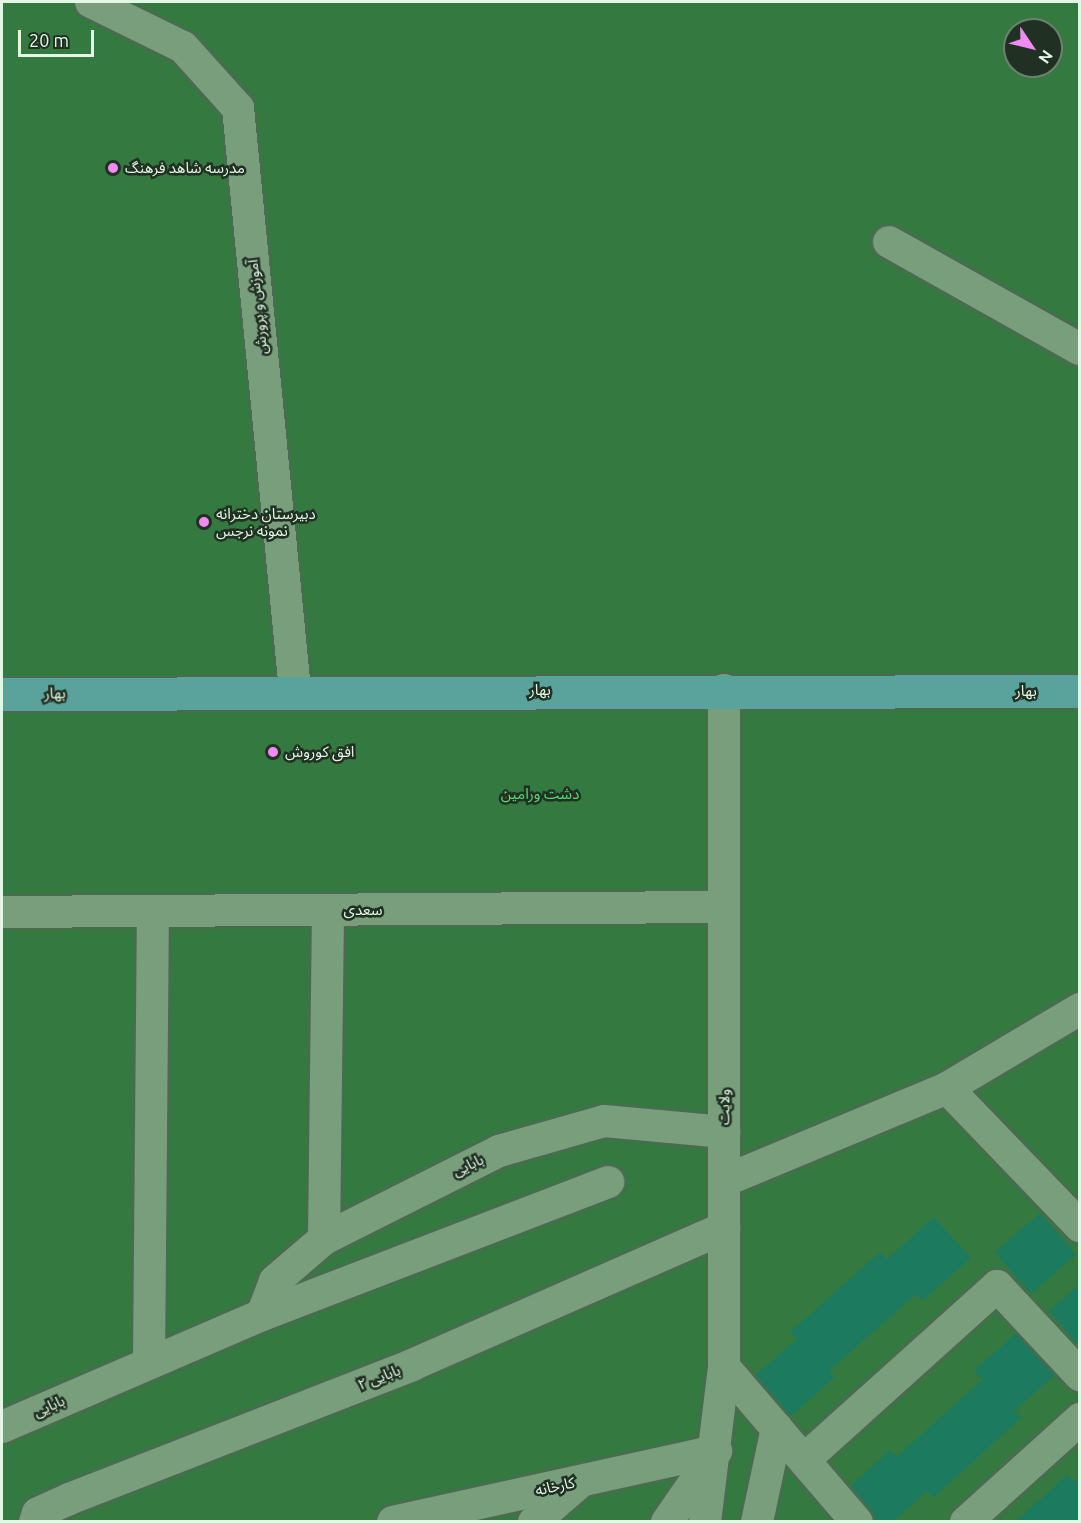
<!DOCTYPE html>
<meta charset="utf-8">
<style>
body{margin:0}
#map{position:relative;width:1081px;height:1523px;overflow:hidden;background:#2b4f30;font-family:Ubuntu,"Noto Sans Arabic",sans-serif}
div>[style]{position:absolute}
.green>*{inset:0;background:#347a40}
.building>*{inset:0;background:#1c7b5e;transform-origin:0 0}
.roads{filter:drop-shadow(2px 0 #4b6b50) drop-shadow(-2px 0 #4b6b50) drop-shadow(0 2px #4b6b50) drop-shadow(0 -2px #4b6b50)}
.minor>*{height:32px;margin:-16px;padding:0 16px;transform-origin:16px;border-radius:16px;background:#789e7c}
.major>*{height:33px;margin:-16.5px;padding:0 16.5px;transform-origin:16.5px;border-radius:16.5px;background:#5aa29c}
.dots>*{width:16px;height:16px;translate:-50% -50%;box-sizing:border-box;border:3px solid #203022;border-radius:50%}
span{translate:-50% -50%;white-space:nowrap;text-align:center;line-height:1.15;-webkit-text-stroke:5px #203022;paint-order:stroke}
.poi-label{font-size:15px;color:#e2f7e4}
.left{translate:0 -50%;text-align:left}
.street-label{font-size:15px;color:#e2f7e4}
.park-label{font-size:15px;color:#54de71}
.frame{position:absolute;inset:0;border:3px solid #e2f7e4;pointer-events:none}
.north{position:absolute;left:1003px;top:18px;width:60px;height:60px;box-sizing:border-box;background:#203022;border:2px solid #6e8070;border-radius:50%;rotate:125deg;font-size:16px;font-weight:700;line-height:24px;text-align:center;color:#e2f7e4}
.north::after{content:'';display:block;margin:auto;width:21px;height:27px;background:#f38af2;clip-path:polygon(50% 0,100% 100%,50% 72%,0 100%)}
.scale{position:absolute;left:18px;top:30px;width:76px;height:27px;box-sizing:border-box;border:3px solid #e2f7e4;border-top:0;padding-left:8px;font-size:18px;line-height:21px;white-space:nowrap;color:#e2f7e4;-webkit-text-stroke:4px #203022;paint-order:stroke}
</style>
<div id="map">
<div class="green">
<div style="clip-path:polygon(evenodd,2px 2px,1079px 2px,1079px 1521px,2px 1522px,2px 2px,1015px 30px,1051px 30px,1051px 66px,1015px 66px,1015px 30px)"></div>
</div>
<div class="building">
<div style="left:1040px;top:1213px;width:55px;height:60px;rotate:49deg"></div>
<div style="clip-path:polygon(934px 1217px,971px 1258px,922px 1301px,916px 1294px,829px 1371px,835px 1377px,789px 1418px,753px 1377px,797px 1339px,790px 1332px,880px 1252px,887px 1259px)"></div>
<div style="clip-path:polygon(1080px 1284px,1080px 1347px,1049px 1311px)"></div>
<div style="clip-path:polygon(1018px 1331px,1056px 1374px,1014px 1411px,1021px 1418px,933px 1498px,927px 1491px,893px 1522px,877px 1522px,847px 1489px,890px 1450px,896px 1457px,982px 1380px,974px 1371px)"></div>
<div style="clip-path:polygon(1067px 1475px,1074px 1482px,1080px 1477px,1080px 1522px,1015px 1522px)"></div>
</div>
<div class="roads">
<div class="minor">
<div style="left:91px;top:2px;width:102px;rotate:26.1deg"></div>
<div style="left:183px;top:47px;width:82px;rotate:48deg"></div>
<div style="left:238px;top:108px;width:585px;rotate:84.41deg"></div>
<div style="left:889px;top:242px;width:219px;rotate:29.3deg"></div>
<div style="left:2px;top:912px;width:722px;rotate:-0.4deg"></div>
<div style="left:947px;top:1088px;width:192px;rotate:46.1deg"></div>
<div style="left:724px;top:1181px;width:242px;rotate:-22.6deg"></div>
<div style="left:947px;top:1088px;width:155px;rotate:-30.7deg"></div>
<div style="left:324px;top:1239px;width:329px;rotate:-89.3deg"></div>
<div style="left:262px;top:1315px;width:371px;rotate:-21deg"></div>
<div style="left:149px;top:1363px;width:452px;rotate:-89.5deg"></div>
<div style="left:724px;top:1367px;width:204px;rotate:49.4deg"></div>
<div style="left:2px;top:1427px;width:283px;rotate:-23.3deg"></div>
<div style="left:262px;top:1315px;width:36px;rotate:-69deg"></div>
<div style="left:275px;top:1281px;width:65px;rotate:-40.6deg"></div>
<div style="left:324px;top:1239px;width:196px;rotate:-26.7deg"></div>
<div style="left:499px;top:1151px;width:109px;rotate:-15.9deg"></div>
<div style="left:604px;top:1121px;width:121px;rotate:5.2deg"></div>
<div style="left:804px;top:1460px;width:260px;rotate:-42deg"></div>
<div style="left:997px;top:1286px;width:122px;rotate:47deg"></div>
<div style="left:35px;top:1522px;width:9px;rotate:-72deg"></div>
<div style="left:38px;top:1513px;width:34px;rotate:-24deg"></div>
<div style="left:69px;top:1499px;width:368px;rotate:-21.3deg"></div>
<div style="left:412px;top:1365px;width:341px;rotate:-23.7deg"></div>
<div style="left:393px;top:1522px;width:331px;rotate:-12.4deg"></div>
<div style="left:534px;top:1522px;width:60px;rotate:-40.9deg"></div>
<div style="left:667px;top:1522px;width:79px;rotate:-55.3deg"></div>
<div style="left:705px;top:1522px;width:156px;rotate:-83deg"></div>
<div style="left:724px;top:1367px;width:677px;rotate:-90deg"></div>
<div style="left:757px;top:1522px;width:96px;rotate:-78deg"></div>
<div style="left:966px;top:1522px;width:154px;rotate:-42.1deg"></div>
</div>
<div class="major">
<div style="left:2px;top:694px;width:1078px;rotate:-0.16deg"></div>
</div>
</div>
<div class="dots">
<div style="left:113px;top:168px;background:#f38af2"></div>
<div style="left:204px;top:522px;background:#f38af2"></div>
<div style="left:273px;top:752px;background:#f38af2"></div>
</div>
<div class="poi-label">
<span class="left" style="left:125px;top:168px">مدرسه شاهد فرهنگ</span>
<span class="left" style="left:216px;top:522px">دبیرستان دخترانه<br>نمونه نرجس</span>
<span class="left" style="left:285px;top:752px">افق کوروش</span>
</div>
<div class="street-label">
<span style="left:257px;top:307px;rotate:-96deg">آموزش و پرورش</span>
<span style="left:540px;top:690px">بهار</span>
<span style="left:1026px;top:691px">بهار</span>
<span style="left:55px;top:693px;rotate:-1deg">بهار</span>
<span style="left:363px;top:910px">سعدی</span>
<span style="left:724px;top:1107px;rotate:-90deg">ولایت</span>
<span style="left:468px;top:1165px;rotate:-25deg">بابایی</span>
<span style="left:379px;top:1377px;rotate:-21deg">بابایی ۲</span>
<span style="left:49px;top:1406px;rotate:-24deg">بابایی</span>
<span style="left:555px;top:1486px;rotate:-12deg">کارخانه</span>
</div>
<div class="park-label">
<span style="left:540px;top:794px">دشت ورامین</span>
</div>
<div class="frame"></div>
<div class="north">N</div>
<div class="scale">20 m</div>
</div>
